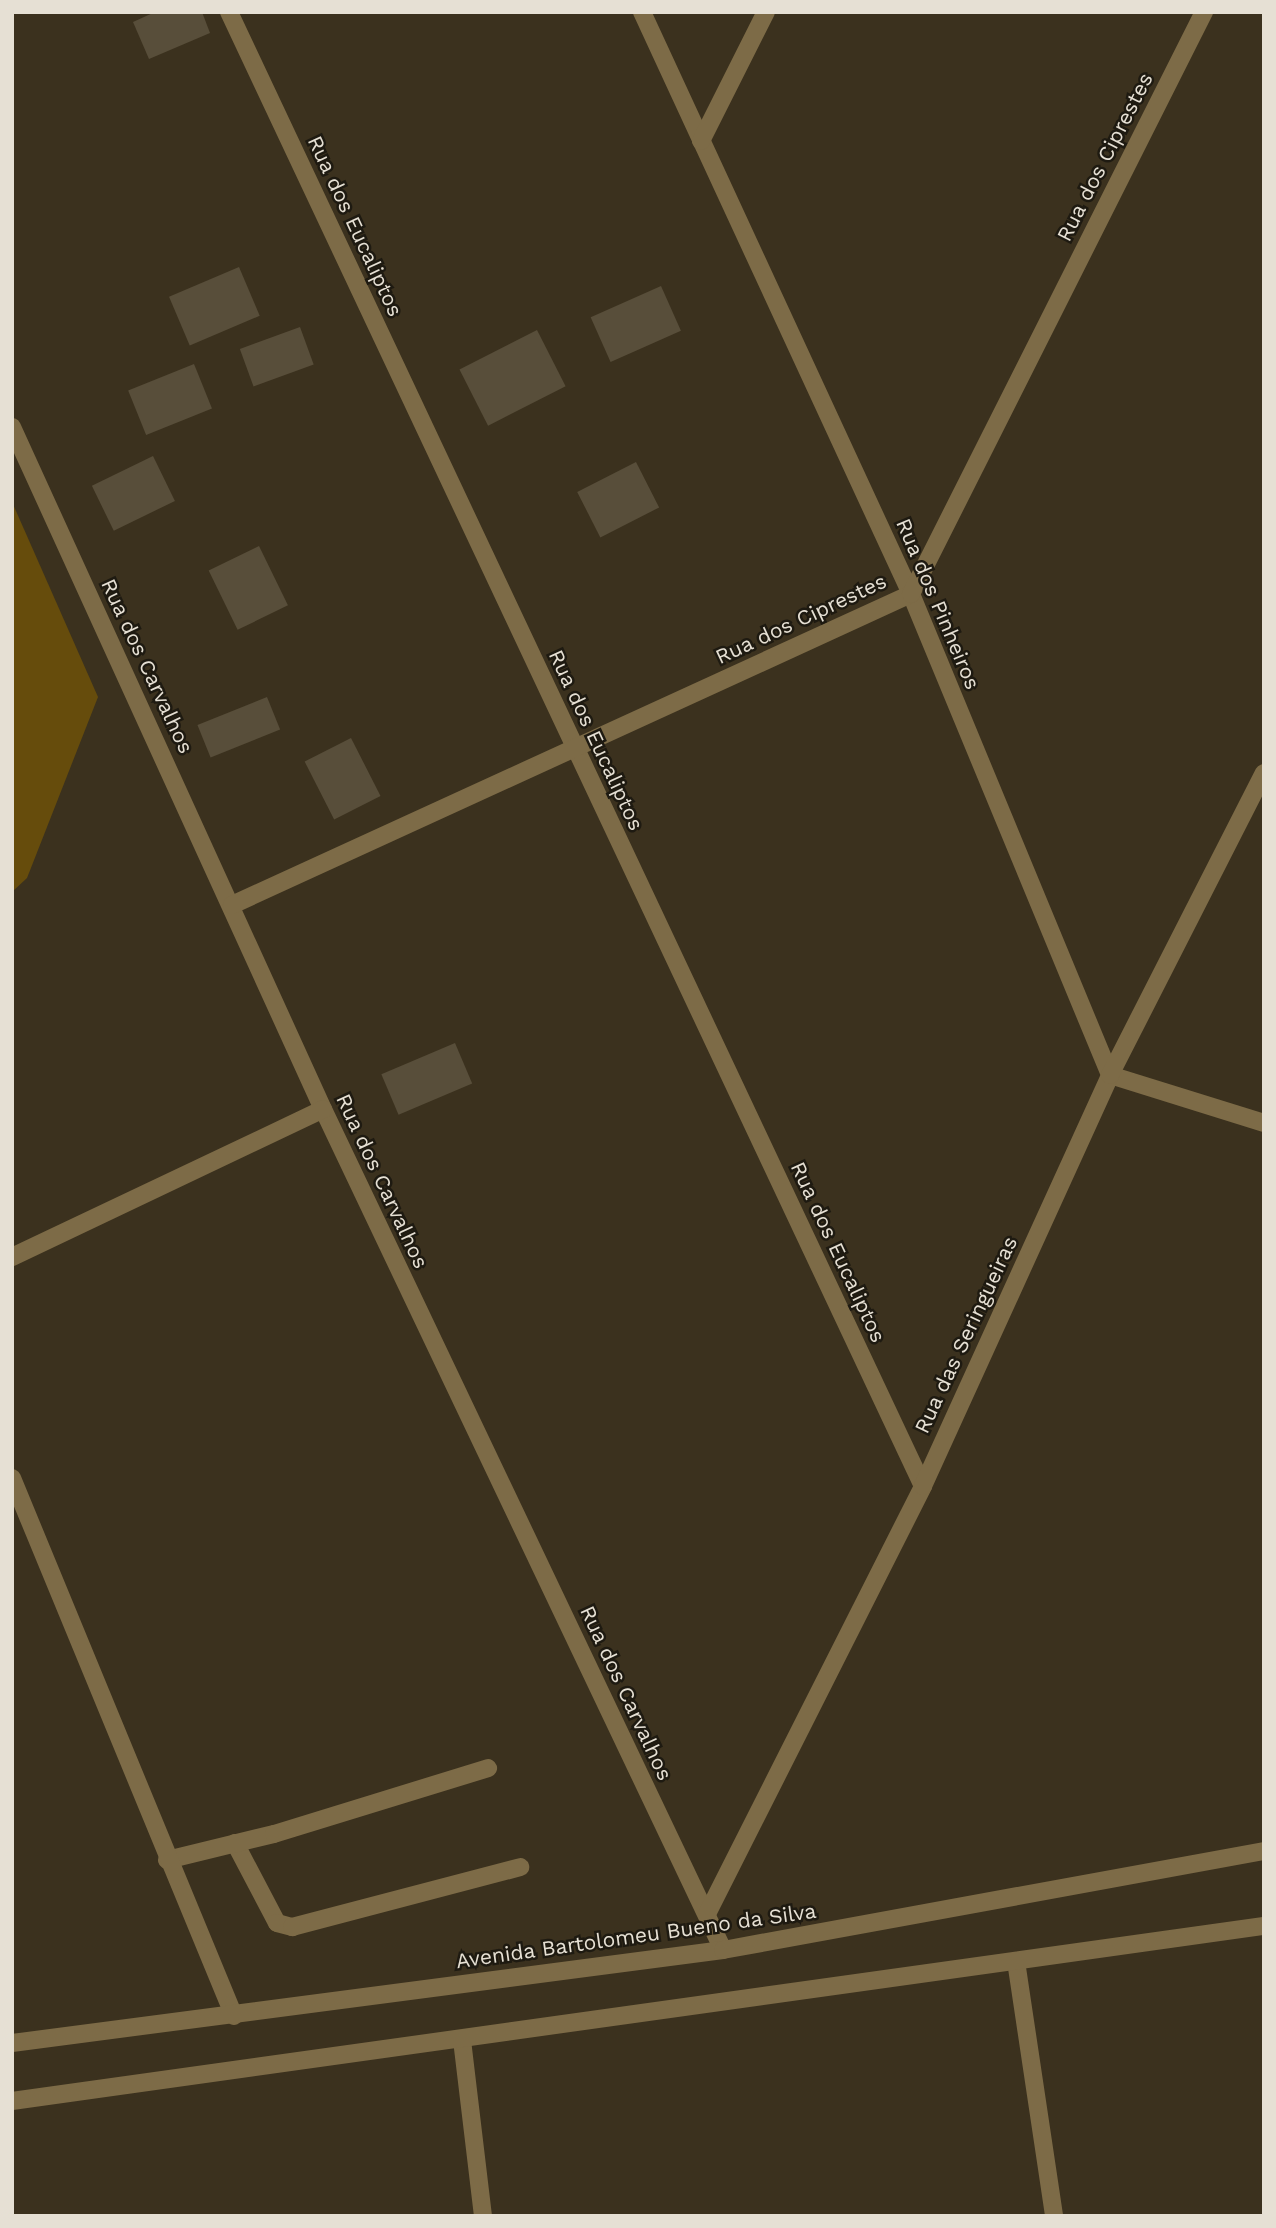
<!DOCTYPE html>
<style>
body{margin:0}
#map{position:relative;width:1276px;height:2228px;overflow:hidden;background:#3b311e;font-family:"Work Sans",sans-serif}
div>[style]{position:absolute}
.green>*{inset:0;background:#664c0c}
.building>*{inset:0;background:#584e3a;transform-origin:0 0}
.service>*{height:18px;margin:-9px;padding:0 9px;transform-origin:9px;border-radius:9px;background:#7d6b47}
.minor>*{height:18px;margin:-9px;padding:0 9px;transform-origin:9px;border-radius:9px;background:#7d6b47}
.tertiary>*{height:18px;margin:-9px;padding:0 9px;transform-origin:9px;border-radius:9px;background:#7d6b47}
span{translate:-50% -50%;white-space:nowrap;text-align:center;line-height:1.15;-webkit-text-stroke:5px #1e1a11;paint-order:stroke}
.street-label{font-size:21px;color:#e6e0d4}
.frame{position:absolute;inset:0;border:14px solid #e6e0d4;pointer-events:none}
</style>
<div id="map">
<div class="green">
<div style="clip-path:polygon(12px 502px,98px 697px,27px 878px,12px 892px)"></div>
</div>
<div class="building">
<div style="clip-path:polygon(155px 12px,202px 12px,210px 33px,149px 59px,133px 22px)"></div>
<div style="left:239px;top:267px;width:53px;height:76px;rotate:67deg"></div>
<div style="left:661px;top:286px;width:49px;height:77px;rotate:66deg"></div>
<div style="left:300px;top:327px;width:40px;height:64px;rotate:70deg"></div>
<div style="left:537px;top:330px;width:63px;height:87px;rotate:63deg"></div>
<div style="left:194px;top:364px;width:48px;height:71px;rotate:68deg"></div>
<div style="left:153px;top:456px;width:50px;height:68px;rotate:64deg"></div>
<div style="left:636px;top:462px;width:51px;height:66px;rotate:63deg"></div>
<div style="left:259px;top:546px;width:66px;height:56px;rotate:64deg"></div>
<div style="left:267px;top:697px;width:35px;height:75px;rotate:68deg"></div>
<div style="left:351px;top:738px;width:65px;height:52px;rotate:63deg"></div>
<div style="left:455px;top:1043px;width:44px;height:80px;rotate:67deg"></div>
</div>
<div class="service">
<div style="left:235px;top:1843px;width:90px;rotate:62.3deg"></div>
<div style="left:277px;top:1923px;width:16px;rotate:15deg"></div>
<div style="left:292px;top:1927px;width:236px;rotate:-14.7deg"></div>
<div style="left:167px;top:1860px;width:110px;rotate:-13.7deg"></div>
<div style="left:274px;top:1834px;width:224px;rotate:-17.1deg"></div>
</div>
<div class="minor">
<div style="left:229px;top:12px;width:1629px;rotate:64.79deg"></div>
<div style="left:642px;top:12px;width:641px;rotate:65.19deg"></div>
<div style="left:911px;top:594px;width:521px;rotate:67.52deg"></div>
<div style="left:1110px;top:1075px;width:161px;rotate:17.3deg"></div>
<div style="left:701px;top:141px;width:144px;rotate:-63.3deg"></div>
<div style="left:12px;top:427px;width:750px;rotate:65.49deg"></div>
<div style="left:323px;top:1109px;width:931px;rotate:64.56deg"></div>
<div style="left:232px;top:905px;width:747px;rotate:-24.61deg"></div>
<div style="left:911px;top:594px;width:652px;rotate:-63.28deg"></div>
<div style="left:12px;top:1257px;width:344px;rotate:-25.4deg"></div>
<div style="left:12px;top:1478px;width:582px;rotate:67.58deg"></div>
<div style="left:707px;top:1914px;width:479px;rotate:-63.2deg"></div>
<div style="left:923px;top:1486px;width:452px;rotate:-65.5deg"></div>
<div style="left:1110px;top:1075px;width:339px;rotate:-63deg"></div>
<div style="left:1016px;top:1961px;width:258px;rotate:81.5deg"></div>
<div style="left:462px;top:2040px;width:177px;rotate:83.2deg"></div>
</div>
<div class="tertiary">
<div style="left:12px;top:2043px;width:717px;rotate:-7.45deg"></div>
<div style="left:723px;top:1950px;width:550px;rotate:-10.37deg"></div>
<div style="left:12px;top:2101px;width:1264px;rotate:-7.96deg"></div>
</div>
<div class="street-label">
<span style="left:1105px;top:157px;rotate:-63deg">Rua dos Ciprestes</span>
<span style="left:355px;top:226px;rotate:65deg">Rua dos Eucaliptos</span>
<span style="left:938px;top:604px;rotate:67deg">Rua dos Pinheiros</span>
<span style="left:801px;top:619px;rotate:-25deg">Rua dos Ciprestes</span>
<span style="left:147px;top:666px;rotate:65deg">Rua dos Carvalhos</span>
<span style="left:596px;top:740px;rotate:65deg">Rua dos Eucaliptos</span>
<span style="left:382px;top:1181px;rotate:65deg">Rua dos Carvalhos</span>
<span style="left:838px;top:1252px;rotate:65deg">Rua dos Eucaliptos</span>
<span style="left:966px;top:1335px;rotate:-65deg">Rua das Seringueiras</span>
<span style="left:626px;top:1693px;rotate:65deg">Rua dos Carvalhos</span>
<span style="left:636px;top:1936px;rotate:-8deg">Avenida Bartolomeu Bueno da Silva</span>
</div>
<div class="frame"></div>
</div>
